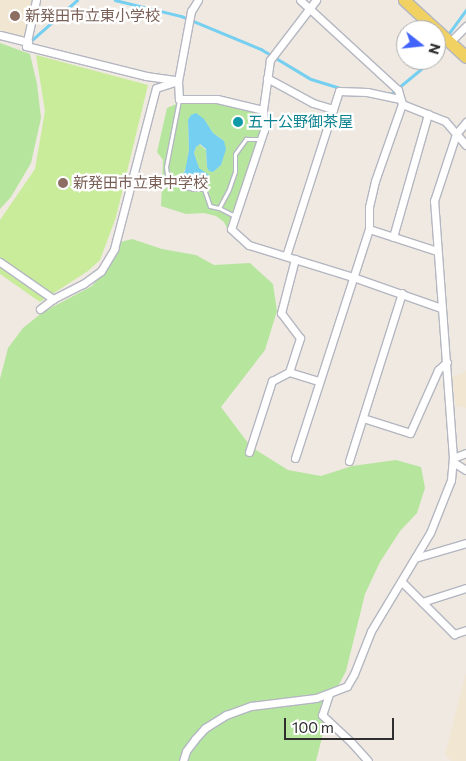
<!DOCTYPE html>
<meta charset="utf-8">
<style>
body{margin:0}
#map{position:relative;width:466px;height:761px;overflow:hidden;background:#efe9e1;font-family:Commissioner,"Noto Sans JP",sans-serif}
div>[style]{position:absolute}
.education>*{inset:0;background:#f0e6d1}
.green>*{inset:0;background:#b6e59e}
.pitch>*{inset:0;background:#c9ec9a}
.water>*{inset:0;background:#75cff0}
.stream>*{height:2.5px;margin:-1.25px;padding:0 1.25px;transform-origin:1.25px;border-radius:1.25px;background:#75cff0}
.roads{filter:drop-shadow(1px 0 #b4b7c1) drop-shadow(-1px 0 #b4b7c1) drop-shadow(0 1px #b4b7c1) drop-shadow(0 -1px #b4b7c1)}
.lane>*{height:3px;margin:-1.5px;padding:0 1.5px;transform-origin:1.5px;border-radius:1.5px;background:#fff}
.street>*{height:7px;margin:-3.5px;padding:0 3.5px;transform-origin:3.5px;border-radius:3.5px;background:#fff}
.primary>*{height:11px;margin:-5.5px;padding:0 5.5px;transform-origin:5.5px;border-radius:5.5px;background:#f2d163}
.dots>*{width:14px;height:14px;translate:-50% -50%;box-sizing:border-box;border:2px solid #fff;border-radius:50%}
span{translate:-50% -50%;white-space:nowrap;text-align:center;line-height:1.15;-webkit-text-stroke:4.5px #fff;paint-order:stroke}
.education-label{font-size:15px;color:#785e54}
.left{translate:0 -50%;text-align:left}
.culture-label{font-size:15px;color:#0d838f}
.north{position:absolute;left:396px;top:20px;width:50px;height:50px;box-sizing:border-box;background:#fff;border:1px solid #ababab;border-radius:50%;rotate:106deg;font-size:14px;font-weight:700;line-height:20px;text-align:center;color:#2e2e2e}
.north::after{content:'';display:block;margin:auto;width:18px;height:22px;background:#4264fb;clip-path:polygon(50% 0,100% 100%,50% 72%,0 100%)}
.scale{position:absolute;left:284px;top:718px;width:110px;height:22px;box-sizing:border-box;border:2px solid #2e2e2e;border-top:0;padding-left:6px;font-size:15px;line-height:18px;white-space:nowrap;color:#2e2e2e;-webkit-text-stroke:4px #fff;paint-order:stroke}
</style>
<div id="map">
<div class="education">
<div style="clip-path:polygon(0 0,34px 0,25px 37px,0 32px)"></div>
<div style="clip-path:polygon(466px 371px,466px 408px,456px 406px,452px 376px,462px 374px)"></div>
<div style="clip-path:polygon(466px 672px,466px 761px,452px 761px,445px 755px)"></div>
</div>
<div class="green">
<div style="clip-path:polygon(0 43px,30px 54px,37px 84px,41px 118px,31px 163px,11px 197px,0 209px)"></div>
<div style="clip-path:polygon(evenodd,181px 102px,217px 103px,259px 113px,260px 131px,256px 147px,227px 228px,224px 222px,216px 216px,204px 213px,186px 214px,161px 206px,163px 160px,157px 152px,167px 108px,181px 102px,188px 120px,207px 124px,213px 133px,224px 141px,221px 165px,213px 172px,207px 167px,206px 150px,199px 144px,196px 147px,194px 153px,199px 169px,209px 175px,198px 185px,184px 181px,181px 177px,186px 168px,189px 150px,188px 120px)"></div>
<div style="clip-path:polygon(132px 239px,162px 249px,196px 255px,214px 265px,250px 263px,273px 284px,277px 311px,265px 350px,221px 407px,251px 447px,288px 470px,321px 476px,352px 466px,396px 460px,421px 467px,425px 488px,417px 513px,400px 531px,380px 562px,365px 594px,346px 671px,332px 698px,316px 761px,0 761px,0 379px,8px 348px,23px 328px,43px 312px,92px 286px,110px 265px,121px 242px)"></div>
</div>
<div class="pitch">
<div style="clip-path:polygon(36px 55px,148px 85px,116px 217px,100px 260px,88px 271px,40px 302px,0 274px,0 220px,35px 169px,45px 111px)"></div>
</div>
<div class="water">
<div style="clip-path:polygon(196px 113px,204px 119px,213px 133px,224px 141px,226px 149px,221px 165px,213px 172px,209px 171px,207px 167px,206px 149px,200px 144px,196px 147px,194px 153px,199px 168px,209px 175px,206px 180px,198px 185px,184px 181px,181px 177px,185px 171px,189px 150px,188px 120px,191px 115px)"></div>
</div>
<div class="stream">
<div style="left:115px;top:0;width:68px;rotate:13.6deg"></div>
<div style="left:181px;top:16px;width:87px;rotate:22.4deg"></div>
<div style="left:261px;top:49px;width:58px;rotate:31deg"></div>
<div style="left:311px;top:79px;width:31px;rotate:17deg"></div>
<div style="left:447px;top:36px;width:32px;rotate:-54deg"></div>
<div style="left:32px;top:40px;width:60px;rotate:-41.6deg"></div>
<div style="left:436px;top:57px;width:18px;rotate:-63deg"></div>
<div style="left:391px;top:94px;width:53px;rotate:-39.7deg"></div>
</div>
<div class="roads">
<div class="lane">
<div style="left:179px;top:100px;width:68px;rotate:101deg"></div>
<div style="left:166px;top:167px;width:7px;rotate:82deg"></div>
<div style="left:167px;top:174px;width:20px;rotate:37deg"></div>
<div style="left:183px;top:186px;width:10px;rotate:17deg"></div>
<div style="left:193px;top:189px;width:11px"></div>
<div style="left:204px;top:189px;width:18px;rotate:71deg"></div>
<div style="left:210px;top:206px;width:9px;rotate:13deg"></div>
<div style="left:219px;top:208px;width:21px;rotate:-62deg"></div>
<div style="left:229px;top:189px;width:18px;rotate:-71deg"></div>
<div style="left:235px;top:172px;width:18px;rotate:-90deg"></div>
<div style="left:235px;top:154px;width:19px;rotate:-54deg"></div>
<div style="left:246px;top:139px;width:14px"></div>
<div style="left:219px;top:208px;width:18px;rotate:27deg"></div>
</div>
<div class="street">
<div style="left:36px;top:0;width:47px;rotate:102.3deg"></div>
<div style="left:26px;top:46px;width:124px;rotate:14deg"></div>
<div style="left:146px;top:76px;width:29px;rotate:8deg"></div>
<div style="left:198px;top:0;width:13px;rotate:122deg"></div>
<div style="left:191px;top:11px;width:71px;rotate:100.5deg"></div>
<div style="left:178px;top:81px;width:18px;rotate:87deg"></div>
<div style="left:179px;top:99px;width:38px"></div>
<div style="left:217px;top:99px;width:47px;rotate:13.4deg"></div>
<div style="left:316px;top:0;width:76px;rotate:127.5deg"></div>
<div style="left:270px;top:60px;width:50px;rotate:98deg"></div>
<div style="left:263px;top:110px;width:20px;rotate:87deg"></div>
<div style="left:264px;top:130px;width:104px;rotate:108.4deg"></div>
<div style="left:231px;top:229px;width:24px;rotate:42deg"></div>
<div style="left:249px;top:245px;width:109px;rotate:17.1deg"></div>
<div style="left:353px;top:277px;width:93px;rotate:19.4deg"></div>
<div style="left:0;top:35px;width:29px;rotate:14deg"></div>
<div style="left:450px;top:42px;width:23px;rotate:-45deg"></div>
<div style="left:267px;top:78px;width:52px;rotate:28.5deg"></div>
<div style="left:313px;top:103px;width:21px;rotate:17deg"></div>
<div style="left:402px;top:104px;width:46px;rotate:21.6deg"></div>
<div style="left:445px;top:121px;width:32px;rotate:49deg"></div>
<div style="left:369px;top:229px;width:71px;rotate:17.9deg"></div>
<div style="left:393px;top:237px;width:128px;rotate:-74.1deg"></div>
<div style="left:286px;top:256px;width:173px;rotate:-72.2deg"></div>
<div style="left:339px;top:91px;width:28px;rotate:2deg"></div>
<div style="left:367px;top:92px;width:34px;rotate:12deg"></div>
<div style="left:0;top:262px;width:65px;rotate:34.9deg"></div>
<div style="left:40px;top:309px;width:16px;rotate:-38deg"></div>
<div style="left:53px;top:299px;width:34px;rotate:-27deg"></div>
<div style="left:83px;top:284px;width:22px;rotate:-36deg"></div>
<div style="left:101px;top:271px;width:26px;rotate:-59deg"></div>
<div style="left:114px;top:249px;width:166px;rotate:-75.4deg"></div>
<div style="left:156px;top:88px;width:23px;rotate:-18deg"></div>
<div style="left:289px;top:372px;width:31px;rotate:17deg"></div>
<div style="left:363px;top:418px;width:49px;rotate:17.7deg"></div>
<div style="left:410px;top:433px;width:69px;rotate:-66deg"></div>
<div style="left:438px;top:370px;width:12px;rotate:-42deg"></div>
<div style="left:249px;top:452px;width:75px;rotate:-72.1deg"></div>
<div style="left:272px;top:381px;width:19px;rotate:-28deg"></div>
<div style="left:289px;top:372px;width:36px;rotate:-72deg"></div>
<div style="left:300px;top:338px;width:31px;rotate:-127deg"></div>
<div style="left:281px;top:313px;width:56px;rotate:-75.5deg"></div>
<div style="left:295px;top:458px;width:241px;rotate:-72.1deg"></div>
<div style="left:369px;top:229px;width:22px;rotate:-90deg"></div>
<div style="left:369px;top:207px;width:27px;rotate:-77deg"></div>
<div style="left:375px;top:181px;width:82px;rotate:-70.7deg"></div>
<div style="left:402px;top:104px;width:15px;rotate:-106deg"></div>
<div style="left:398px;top:90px;width:133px;rotate:-137.4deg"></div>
<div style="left:453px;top:458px;width:14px;rotate:-21deg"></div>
<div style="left:349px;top:461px;width:176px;rotate:-72.5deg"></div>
<div style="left:453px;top:462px;width:15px;rotate:32deg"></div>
<div style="left:415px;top:558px;width:53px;rotate:-16.4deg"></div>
<div style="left:402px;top:582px;width:74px;rotate:45deg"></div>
<div style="left:454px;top:634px;width:13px;rotate:-18deg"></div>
<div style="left:422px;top:602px;width:46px;rotate:-17.7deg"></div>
<div style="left:329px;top:694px;width:22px;rotate:108deg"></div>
<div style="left:322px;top:715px;width:40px;rotate:43deg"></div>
<div style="left:351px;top:742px;width:25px;rotate:48deg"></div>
<div style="left:183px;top:761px;width:10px;rotate:-73deg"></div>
<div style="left:186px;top:751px;width:15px;rotate:-53deg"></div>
<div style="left:195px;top:739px;width:15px;rotate:-48deg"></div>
<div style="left:205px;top:728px;width:25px;rotate:-32deg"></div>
<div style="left:226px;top:715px;width:27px;rotate:-20deg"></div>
<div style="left:251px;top:706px;width:65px;rotate:-7deg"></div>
<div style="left:316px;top:698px;width:33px;rotate:-21deg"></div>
<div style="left:347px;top:686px;width:14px;rotate:-60deg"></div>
<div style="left:354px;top:674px;width:46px;rotate:-68.4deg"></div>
<div style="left:371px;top:631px;width:114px;rotate:-59deg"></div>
<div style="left:430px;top:533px;width:57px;rotate:-68.4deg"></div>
<div style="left:451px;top:480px;width:22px;rotate:-85deg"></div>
<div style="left:453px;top:458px;width:258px;rotate:-94.2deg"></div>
<div style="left:434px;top:201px;width:71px;rotate:-71.8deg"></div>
<div style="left:456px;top:134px;width:16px;rotate:-50deg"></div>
</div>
<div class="primary">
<div style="left:404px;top:0;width:84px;rotate:42.6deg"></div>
</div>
</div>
<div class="dots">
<div style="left:15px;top:16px;background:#8d6e63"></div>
<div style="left:238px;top:122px;background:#0f9aa8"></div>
<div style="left:63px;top:183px;background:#8d6e63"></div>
</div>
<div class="education-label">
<span class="left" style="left:25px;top:16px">新発田市立東小学校</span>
<span class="left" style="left:73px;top:183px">新発田市立東中学校</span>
</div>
<div class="culture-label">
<span class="left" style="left:248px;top:122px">五十公野御茶屋</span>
</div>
<div class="north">N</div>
<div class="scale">100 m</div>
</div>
